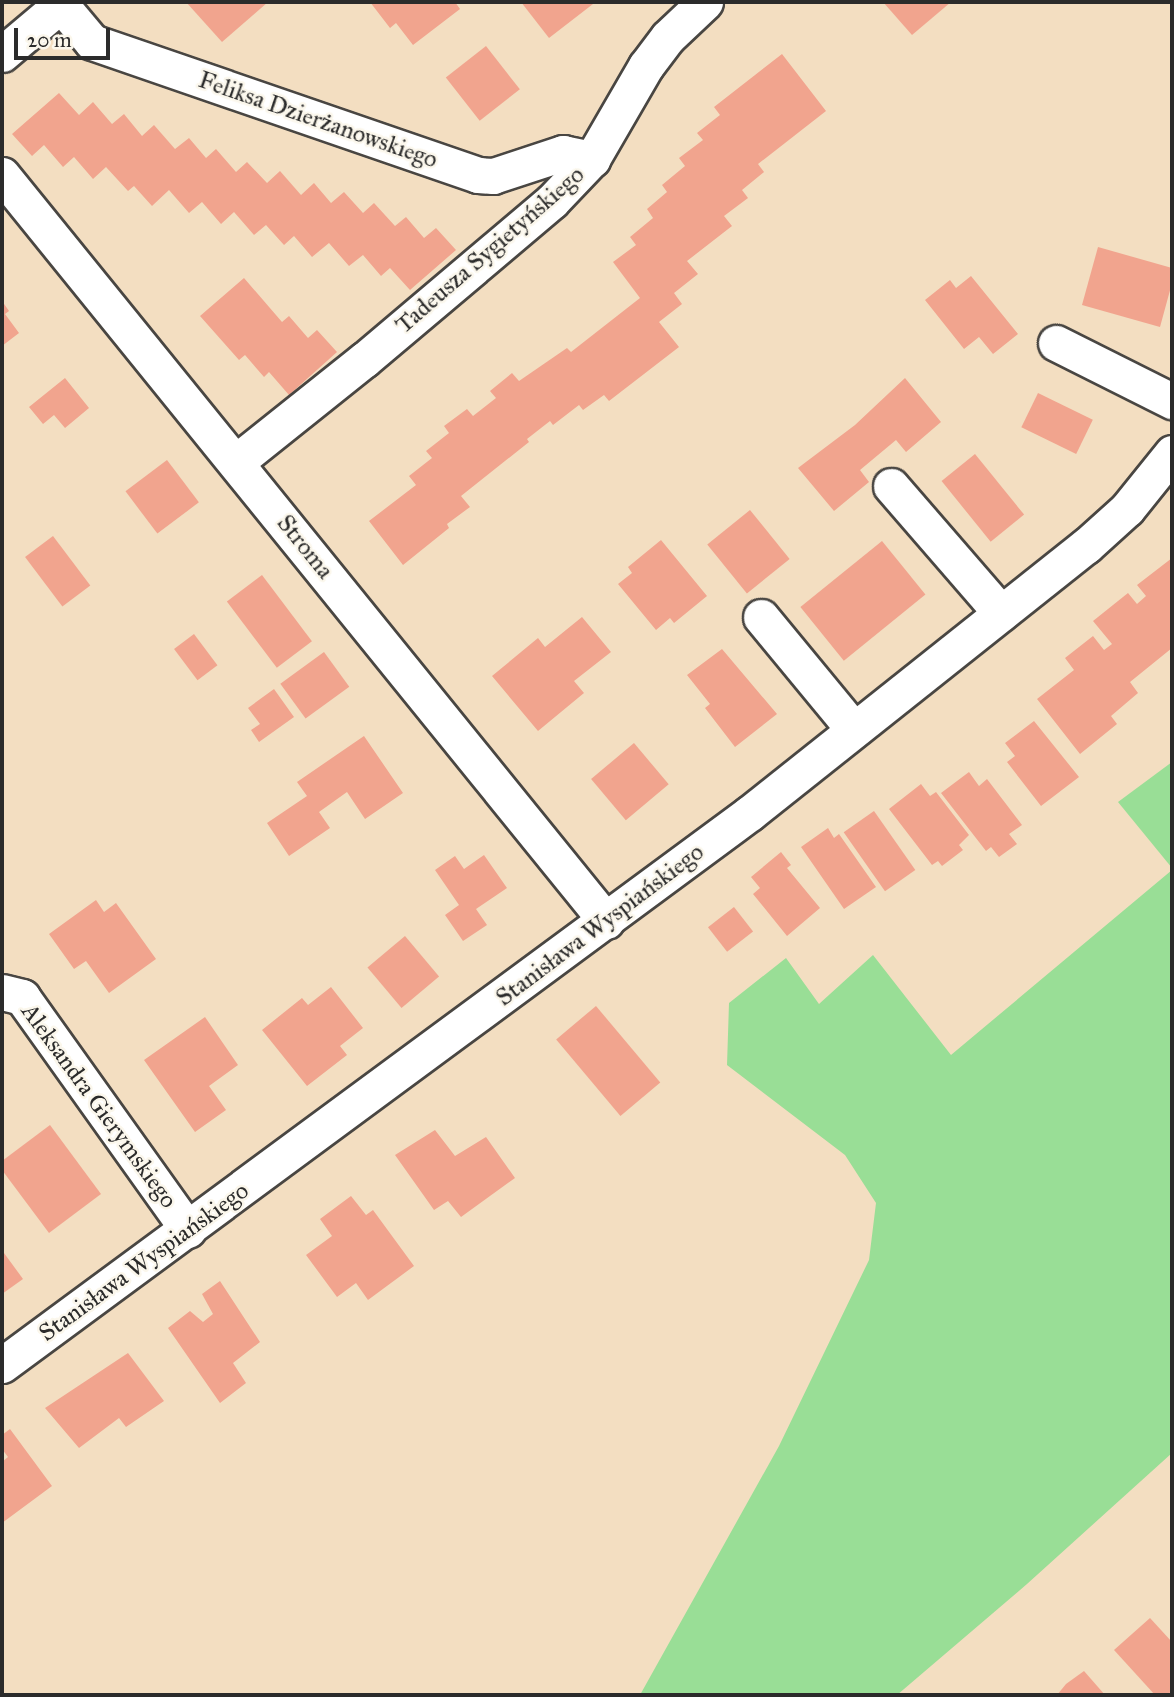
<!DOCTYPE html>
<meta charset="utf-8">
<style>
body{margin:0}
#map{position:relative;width:1174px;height:1697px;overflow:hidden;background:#f3dec1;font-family:"IM FELL Great Primer",serif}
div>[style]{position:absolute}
.green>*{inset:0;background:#99de96}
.building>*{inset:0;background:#f1a48e;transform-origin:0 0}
.roads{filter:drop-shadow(2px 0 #494642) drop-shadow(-2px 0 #494642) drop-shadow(0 2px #494642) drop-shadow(0 -2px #494642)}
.street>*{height:35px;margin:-17.5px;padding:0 17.5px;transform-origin:17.5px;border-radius:17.5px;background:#fff}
span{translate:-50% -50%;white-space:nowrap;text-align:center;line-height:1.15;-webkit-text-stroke:5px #fbf7ec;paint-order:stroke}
.street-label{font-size:24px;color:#2b2b2b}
.frame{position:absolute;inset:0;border:4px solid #2b2b2b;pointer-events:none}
.scale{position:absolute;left:14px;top:28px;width:96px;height:32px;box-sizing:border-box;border:4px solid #2b2b2b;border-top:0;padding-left:9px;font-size:21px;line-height:24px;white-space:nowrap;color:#2b2b2b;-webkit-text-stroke:5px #fbf7ec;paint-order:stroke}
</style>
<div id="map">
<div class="green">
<div style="clip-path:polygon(1172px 762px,1172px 868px,1118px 802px)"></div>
<div style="clip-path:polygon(1172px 870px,1172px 1453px,1027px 1584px,897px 1695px,640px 1695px,779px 1446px,869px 1260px,876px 1203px,845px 1155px,727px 1065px,729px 1003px,786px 958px,819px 1004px,873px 955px,951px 1055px)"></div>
</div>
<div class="building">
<div style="clip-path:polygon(186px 2px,268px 2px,222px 42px)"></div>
<div style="clip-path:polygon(370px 2px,455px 2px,460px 9px,413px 45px,396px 23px,390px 28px)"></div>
<div style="clip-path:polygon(521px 2px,591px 2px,593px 4px,549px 38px)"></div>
<div style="clip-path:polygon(883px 2px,951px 2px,912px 35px)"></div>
<div style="left:486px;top:46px;width:55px;height:51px;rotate:52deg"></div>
<div style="clip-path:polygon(782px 54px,826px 111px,758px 164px,764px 172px,742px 190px,748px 198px,724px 216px,732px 226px,687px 261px,698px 274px,674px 293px,682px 304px,659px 322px,679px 347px,609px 401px,604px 395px,583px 410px,579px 405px,553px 425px,550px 421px,527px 439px,529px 442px,461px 496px,470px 507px,447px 524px,449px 528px,403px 565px,369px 521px,416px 485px,409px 476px,432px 458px,426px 451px,449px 433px,444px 426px,467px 409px,473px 416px,496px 398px,490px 391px,512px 373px,519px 381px,567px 348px,571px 352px,640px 298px,613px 262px,636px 245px,630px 237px,653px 218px,647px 209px,667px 192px,662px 185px,685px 166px,679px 158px,703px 140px,697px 133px,720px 115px,714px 107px)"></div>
<div style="clip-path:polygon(59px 93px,79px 115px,93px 102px,112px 124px,124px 114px,142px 136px,154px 125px,175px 149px,189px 138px,206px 158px,216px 149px,236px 172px,247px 162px,267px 183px,280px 171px,301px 195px,314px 183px,331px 203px,344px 192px,363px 213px,374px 203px,395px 226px,406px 217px,424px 238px,436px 228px,456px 250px,410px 290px,390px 268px,381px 276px,363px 255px,349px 266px,329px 243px,312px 257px,294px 236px,284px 245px,266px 225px,254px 235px,234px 212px,221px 224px,202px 202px,189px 213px,169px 190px,152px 206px,134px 186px,128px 191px,106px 167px,93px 179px,74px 157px,63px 167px,44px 145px,32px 156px,12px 134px)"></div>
<div style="clip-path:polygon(1098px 247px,1172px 268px,1172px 283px,1160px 327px,1082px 305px)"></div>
<div style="clip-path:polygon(971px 276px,1018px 334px,993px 354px,979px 337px,964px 349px,925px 300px,950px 280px,956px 288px)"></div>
<div style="clip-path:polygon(244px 278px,282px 322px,289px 316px,308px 338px,317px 330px,337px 352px,289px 395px,269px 372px,264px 377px,245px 355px,239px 360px,200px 316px)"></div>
<div style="clip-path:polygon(2px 301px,9px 311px,5px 314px,19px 333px,2px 346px)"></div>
<div style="clip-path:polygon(65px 378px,89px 408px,65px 428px,54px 415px,43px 424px,29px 407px)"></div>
<div style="clip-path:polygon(905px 378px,941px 422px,906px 452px,896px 440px,860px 470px,869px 482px,834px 511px,798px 468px,855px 425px)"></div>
<div style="left:1038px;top:393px;width:61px;height:38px;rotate:26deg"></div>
<div style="left:975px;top:454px;width:78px;height:43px;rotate:51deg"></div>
<div style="left:167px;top:460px;width:53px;height:52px;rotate:53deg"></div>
<div style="left:750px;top:510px;width:63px;height:55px;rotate:51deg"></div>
<div style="left:53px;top:536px;width:62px;height:35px;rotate:53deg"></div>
<div style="clip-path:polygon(661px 540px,707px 596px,674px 623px,670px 618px,656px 630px,618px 584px,632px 573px,628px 567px)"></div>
<div style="left:882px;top:541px;width:69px;height:105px;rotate:51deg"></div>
<div style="clip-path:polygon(1172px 558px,1172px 648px,1130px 682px,1138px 693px,1111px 716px,1117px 724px,1080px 754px,1037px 699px,1074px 670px,1065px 658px,1093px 636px,1104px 650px,1112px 644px,1093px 621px,1128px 593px,1137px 604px,1146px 596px,1137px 585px)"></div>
<div style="left:262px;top:575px;width:83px;height:44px;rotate:53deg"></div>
<div style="clip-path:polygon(582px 617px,611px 652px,574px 681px,584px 693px,538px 731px,492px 676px,538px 638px,545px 647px)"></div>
<div style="left:194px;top:634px;width:39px;height:25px;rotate:53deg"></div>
<div style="clip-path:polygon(722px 649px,777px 714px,735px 747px,705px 708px,710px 704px,687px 675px)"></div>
<div style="left:324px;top:652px;width:43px;height:54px;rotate:54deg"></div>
<div style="clip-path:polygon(274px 689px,294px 717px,259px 742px,251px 730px,260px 724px,248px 708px)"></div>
<div style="clip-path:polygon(1034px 721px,1079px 777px,1041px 806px,1007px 762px,1015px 756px,1005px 743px)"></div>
<div style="clip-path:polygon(364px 736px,403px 793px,365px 819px,347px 792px,319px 812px,330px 828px,289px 856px,267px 823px,307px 796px,297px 782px)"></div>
<div style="left:634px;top:743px;width:54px;height:56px;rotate:50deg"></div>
<div style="clip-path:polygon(969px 772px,979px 786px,987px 779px,1022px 825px,1009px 834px,1017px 844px,999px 857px,991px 847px,986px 851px,941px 793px)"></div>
<div style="clip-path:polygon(921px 784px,930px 796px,936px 792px,969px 835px,959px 845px,963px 850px,942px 866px,938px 861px,932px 865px,889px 809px)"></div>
<div style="left:874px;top:811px;width:72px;height:37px;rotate:55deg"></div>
<div style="clip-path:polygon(828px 828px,834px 838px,839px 834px,876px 887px,844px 909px,801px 847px)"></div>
<div style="clip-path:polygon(781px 852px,791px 865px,787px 868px,820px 908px,787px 936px,753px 894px,760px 888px,751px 877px)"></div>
<div style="clip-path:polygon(484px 855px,507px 888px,476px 909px,487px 925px,463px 941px,445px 915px,459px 905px,435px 870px,455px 856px,464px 869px)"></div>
<div style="clip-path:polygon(96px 900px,104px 912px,116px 903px,156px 959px,109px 993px,86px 961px,74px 969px,49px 934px)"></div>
<div style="left:734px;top:907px;width:31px;height:33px;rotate:52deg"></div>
<div style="left:405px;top:936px;width:53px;height:49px;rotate:50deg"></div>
<div style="clip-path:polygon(331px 987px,363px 1028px,340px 1046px,347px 1055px,307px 1086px,262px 1030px,302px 998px,308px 1005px)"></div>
<div style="left:596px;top:1006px;width:100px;height:52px;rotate:50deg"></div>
<div style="clip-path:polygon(205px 1017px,238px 1065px,209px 1086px,226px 1110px,195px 1132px,144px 1060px)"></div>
<div style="clip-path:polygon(50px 1125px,101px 1194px,49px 1233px,2px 1170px,2px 1161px)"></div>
<div style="clip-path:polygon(435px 1130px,455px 1156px,486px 1137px,515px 1178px,461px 1217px,448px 1201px,434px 1210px,395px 1155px)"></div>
<div style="clip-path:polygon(351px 1196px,366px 1215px,373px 1210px,414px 1266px,368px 1300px,356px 1283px,337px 1297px,306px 1255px,332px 1236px,320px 1219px)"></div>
<div style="clip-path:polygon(4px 1253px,23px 1279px,2px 1294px,2px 1254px)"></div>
<div style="clip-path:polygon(220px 1281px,260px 1342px,233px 1363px,246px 1383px,220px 1403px,168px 1328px,190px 1311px,203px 1322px,213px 1314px,202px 1294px)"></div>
<div style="clip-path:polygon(128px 1353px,164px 1401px,126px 1427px,119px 1418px,79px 1448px,45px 1408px)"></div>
<div style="clip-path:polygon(10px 1429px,52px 1486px,2px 1523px,2px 1462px,8px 1457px,2px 1449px,2px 1435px)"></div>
<div style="clip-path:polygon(1150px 1618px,1172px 1642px,1172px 1691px,1167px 1695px,1155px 1695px,1114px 1650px)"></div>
<div style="clip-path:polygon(1084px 1671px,1105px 1695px,1057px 1695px,1066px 1684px)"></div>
</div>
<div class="roads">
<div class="street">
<div style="left:61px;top:5px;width:48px;rotate:50deg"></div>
<div style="left:92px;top:42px;width:408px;rotate:19deg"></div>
<div style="left:478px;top:175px;width:15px;rotate:4deg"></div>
<div style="left:493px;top:176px;width:74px;rotate:-18.2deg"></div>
<div style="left:563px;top:153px;width:30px;rotate:12deg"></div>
<div style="left:2px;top:54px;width:81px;rotate:-40deg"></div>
<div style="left:2px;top:175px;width:960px;rotate:51deg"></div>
<div style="left:1056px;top:343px;width:130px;rotate:26.6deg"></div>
<div style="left:236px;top:462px;width:164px;rotate:-38.6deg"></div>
<div style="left:364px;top:360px;width:246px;rotate:-40.2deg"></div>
<div style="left:552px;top:201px;width:58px;rotate:-46.4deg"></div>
<div style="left:592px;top:159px;width:108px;rotate:-59.9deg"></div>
<div style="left:646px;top:66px;width:36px;rotate:-53deg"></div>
<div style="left:668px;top:37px;width:51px;rotate:-43.4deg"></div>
<div style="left:891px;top:486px;width:168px;rotate:49.1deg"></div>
<div style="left:761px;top:617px;width:146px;rotate:50.5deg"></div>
<div style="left:2px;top:992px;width:21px;rotate:14deg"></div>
<div style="left:22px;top:997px;width:286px;rotate:54.5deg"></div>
<div style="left:2px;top:1365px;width:930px;rotate:-36.43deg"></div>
<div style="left:750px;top:813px;width:429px;rotate:-38.5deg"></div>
<div style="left:1086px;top:546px;width:55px;rotate:-42.1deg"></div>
<div style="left:1127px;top:509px;width:72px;rotate:-51.2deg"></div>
</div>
</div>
<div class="street-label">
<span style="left:318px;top:120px;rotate:19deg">Feliksa Dzierżanowskiego</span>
<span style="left:490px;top:250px;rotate:-41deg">Tadeusza Sygietyńskiego</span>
<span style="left:305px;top:547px;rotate:51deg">Stroma</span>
<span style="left:600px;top:925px;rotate:-37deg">Stanisława Wyspiańskiego</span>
<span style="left:99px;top:1106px;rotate:54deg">Aleksandra Gierymskiego</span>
<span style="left:144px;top:1262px;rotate:-36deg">Stanisława Wyspiańskiego</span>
</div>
<div class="frame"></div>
<div class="scale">20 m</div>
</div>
